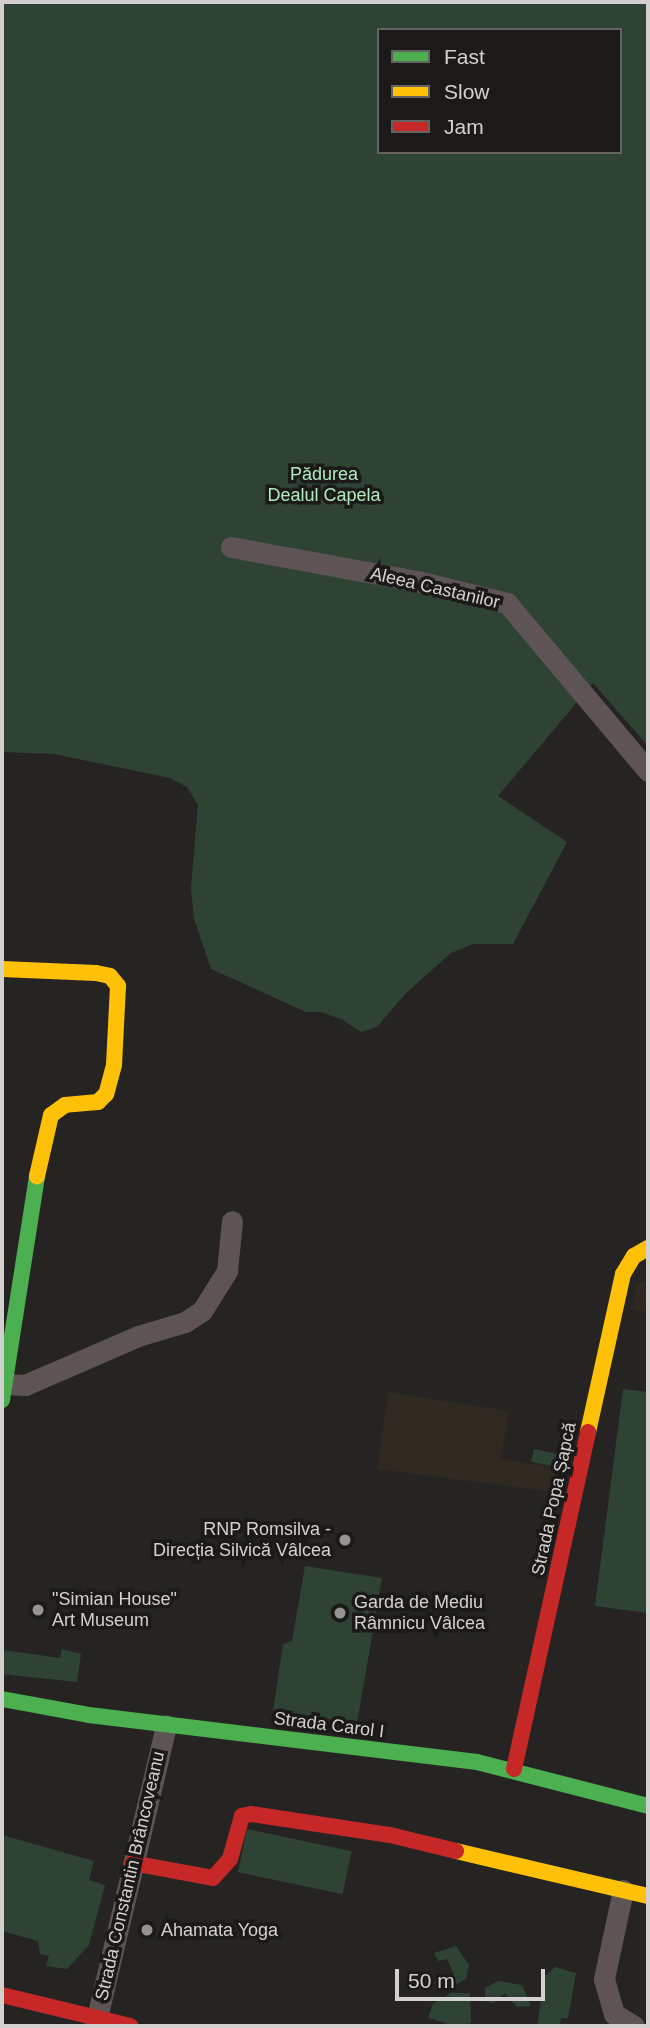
<!DOCTYPE html>
<meta charset="utf-8">
<style>
body{margin:0}
#map{position:relative;width:650px;height:2028px;overflow:hidden;background:#252422;font-family:Helvetica,sans-serif}
div>[style]{position:absolute}
.built>*{inset:0;background:#2f2922}
.green>*{inset:0;background:#2f4334;transform-origin:0 0}
.street>*{height:21px;margin:-10.5px;padding:0 10.5px;transform-origin:10.5px;border-radius:10.5px;background:#5e5455}
.fast>*{height:16px;margin:-8px;padding:0 8px;transform-origin:8px;border-radius:8px;background:#4caf50}
.slow>*{height:16px;margin:-8px;padding:0 8px;transform-origin:8px;border-radius:8px;background:#ffc107}
.jam>*{height:16px;margin:-8px;padding:0 8px;transform-origin:8px;border-radius:8px;background:#c62828}
.dots>*{width:19px;height:19px;translate:-50% -50%;box-sizing:border-box;border:4px solid #1c1a18;border-radius:50%}
span{translate:-50% -50%;white-space:nowrap;text-align:center;line-height:1.15;-webkit-text-stroke:7px #1c1a18;paint-order:stroke}
.park-label{font-size:18px;color:#b1e9c1}
.street-label{font-size:18px;color:#d3d1cf}
.poi-label{font-size:18px;color:#d3d1cf}
.right{translate:-100% -50%;text-align:right}
.left{translate:0 -50%;text-align:left}
.frame{position:absolute;inset:0;border:4px solid #d3d1cf;pointer-events:none}
.legend{position:absolute;left:377px;top:28px;width:245px;height:126px;box-sizing:border-box;background:#1c1a18;border:2px solid #656361;margin:0;padding:9px 12px;list-style:none;font-size:21px;color:#d3d1cf}
.legend li{display:flex;align-items:center;gap:14px;height:35px}
.legend b{width:35px;border:2px solid #656361}
.scale{position:absolute;left:395px;top:1969px;width:150px;height:32px;box-sizing:border-box;border:4px solid #d3d1cf;border-top:0;padding-left:9px;font-size:21px;line-height:24px;white-space:nowrap;color:#d3d1cf;-webkit-text-stroke:5px #1c1a18;paint-order:stroke}
</style>
<div id="map">
<div class="built">
<div style="clip-path:polygon(648px 1282px,648px 1313px,632px 1309px,637px 1283px)"></div>
<div style="clip-path:polygon(388px 1392px,509px 1411px,501px 1459px,567px 1470px,562px 1493px,377px 1469px)"></div>
</div>
<div class="green">
<div style="clip-path:polygon(evenodd,2px 2px,648px 2px,648px 746px,593px 683px,498px 796px,567px 842px,513px 944px,473px 944px,451px 953px,406px 993px,377px 1027px,361px 1032px,343px 1020px,322px 1012px,306px 1012px,211px 969px,194px 919px,191px 887px,198px 805px,187px 787px,170px 778px,54px 754px,2px 752px,2px 2px,379px 30px,620px 30px,620px 152px,379px 152px,379px 30px)"></div>
<div style="clip-path:polygon(623px 1389px,648px 1392px,648px 1613px,595px 1606px)"></div>
<div style="left:534px;top:1449px;width:35px;height:13px;rotate:12deg"></div>
<div style="clip-path:polygon(305px 1566px,382px 1578px,357px 1723px,273px 1711px,283px 1644px,292px 1641px)"></div>
<div style="clip-path:polygon(62px 1649px,81px 1654px,77px 1682px,2px 1674px,2px 1650px,60px 1658px)"></div>
<div style="left:247px;top:1829px;width:107px;height:44px;rotate:12deg"></div>
<div style="clip-path:polygon(2px 1835px,94px 1861px,89px 1880px,105px 1885px,89px 1945px,67px 1969px,46px 1966px,49px 1956px,40px 1954px,38px 1941px,2px 1931px)"></div>
<div style="clip-path:polygon(456px 1946px,469px 1965px,466px 1979px,453px 1986px,448px 1978px,454px 1974px,447px 1959px,438px 1961px,434px 1953px)"></div>
<div style="clip-path:polygon(555px 1967px,576px 1973px,568px 2018px,561px 2018px,560px 2026px,537px 2026px,545px 1976px)"></div>
<div style="clip-path:polygon(498px 1981px,522px 1985px,531px 2006px,517px 2007px,505px 1993px,493px 2003px,485px 2001px,485px 1988px)"></div>
<div style="clip-path:polygon(451px 1993px,470px 1993px,471px 2023px,456px 2026px,428px 2018px,433px 2004px)"></div>
</div>
<div class="street">
<div style="left:231px;top:547px;width:189px;rotate:10.4deg"></div>
<div style="left:417px;top:581px;width:93px;rotate:13.7deg"></div>
<div style="left:507px;top:603px;width:219px;rotate:50deg"></div>
<div style="left:4px;top:1384px;width:21px;rotate:3deg"></div>
<div style="left:25px;top:1385px;width:123px;rotate:-23.4deg"></div>
<div style="left:138px;top:1336px;width:49px;rotate:-16.6deg"></div>
<div style="left:185px;top:1322px;width:20px;rotate:-33deg"></div>
<div style="left:202px;top:1311px;width:47px;rotate:-58deg"></div>
<div style="left:227px;top:1271px;width:50px;rotate:-84.3deg"></div>
<div style="left:623px;top:1890px;width:91px;rotate:102.1deg"></div>
<div style="left:604px;top:1979px;width:36px;rotate:74deg"></div>
<div style="left:614px;top:2014px;width:23px;rotate:31deg"></div>
<div style="left:95px;top:2026px;width:309px;rotate:-76.7deg"></div>
</div>
<div class="fast">
<div style="left:2px;top:1400px;width:227px;rotate:-81.1deg"></div>
<div style="left:2px;top:1699px;width:88px;rotate:10.4deg"></div>
<div style="left:89px;top:1715px;width:391px;rotate:6.9deg"></div>
<div style="left:477px;top:1762px;width:177px;rotate:14.4deg"></div>
</div>
<div class="slow">
<div style="left:2px;top:969px;width:94px;rotate:2.4deg"></div>
<div style="left:96px;top:973px;width:14px;rotate:12deg"></div>
<div style="left:110px;top:976px;width:13px;rotate:51deg"></div>
<div style="left:118px;top:986px;width:79px;rotate:92.9deg"></div>
<div style="left:114px;top:1065px;width:30px;rotate:105deg"></div>
<div style="left:106px;top:1094px;width:11px;rotate:135deg"></div>
<div style="left:98px;top:1102px;width:33px;rotate:175deg"></div>
<div style="left:65px;top:1105px;width:17px;rotate:144deg"></div>
<div style="left:51px;top:1115px;width:63px;rotate:102.9deg"></div>
<div style="left:588px;top:1432px;width:162px;rotate:-77.5deg"></div>
<div style="left:623px;top:1274px;width:21px;rotate:-59deg"></div>
<div style="left:634px;top:1256px;width:16px;rotate:-30deg"></div>
<div style="left:456px;top:1851px;width:197px;rotate:13.2deg"></div>
</div>
<div class="jam">
<div style="left:514px;top:1769px;width:345px;rotate:-77.6deg"></div>
<div style="left:132px;top:1863px;width:82px;rotate:10.5deg"></div>
<div style="left:213px;top:1878px;width:25px;rotate:-48deg"></div>
<div style="left:230px;top:1859px;width:45px;rotate:-74.4deg"></div>
<div style="left:242px;top:1816px;width:9px;rotate:-13deg"></div>
<div style="left:251px;top:1814px;width:141px;rotate:8.6deg"></div>
<div style="left:390px;top:1835px;width:68px;rotate:13.6deg"></div>
<div style="left:2px;top:1995px;width:132px;rotate:13.6deg"></div>
</div>
<div class="dots">
<div style="left:345px;top:1540px;background:#969492"></div>
<div style="left:38px;top:1610px;background:#969492"></div>
<div style="left:340px;top:1613px;background:#969492"></div>
<div style="left:147px;top:1930px;background:#969492"></div>
</div>
<div class="park-label">
<span style="left:324px;top:485px">Pădurea<br>Dealul Capela</span>
</div>
<div class="street-label">
<span style="left:435px;top:588px;rotate:13deg">Aleea Castanilor</span>
<span style="left:554px;top:1499px;rotate:-78deg">Strada Popa Șapcă</span>
<span style="left:329px;top:1725px;rotate:7deg">Strada Carol I</span>
<span style="left:130px;top:1876px;rotate:-77deg">Strada Constantin Brâncoveanu</span>
</div>
<div class="poi-label">
<span class="right" style="left:331px;top:1540px">RNP Romsilva -<br>Direcția Silvică Vâlcea</span>
<span class="left" style="left:52px;top:1610px">"Simian House"<br>Art Museum</span>
<span class="left" style="left:354px;top:1613px">Garda de Mediu<br>Râmnicu Vâlcea</span>
<span class="left" style="left:161px;top:1930px">Ahamata Yoga</span>
</div>
<div class="frame"></div>
<ul class="legend">
<li><b style="height:9px;background:#4caf50"></b>Fast</li>
<li><b style="height:9px;background:#ffc107"></b>Slow</li>
<li><b style="height:9px;background:#c62828"></b>Jam</li>
</ul>
<div class="scale">50 m</div>
</div>
